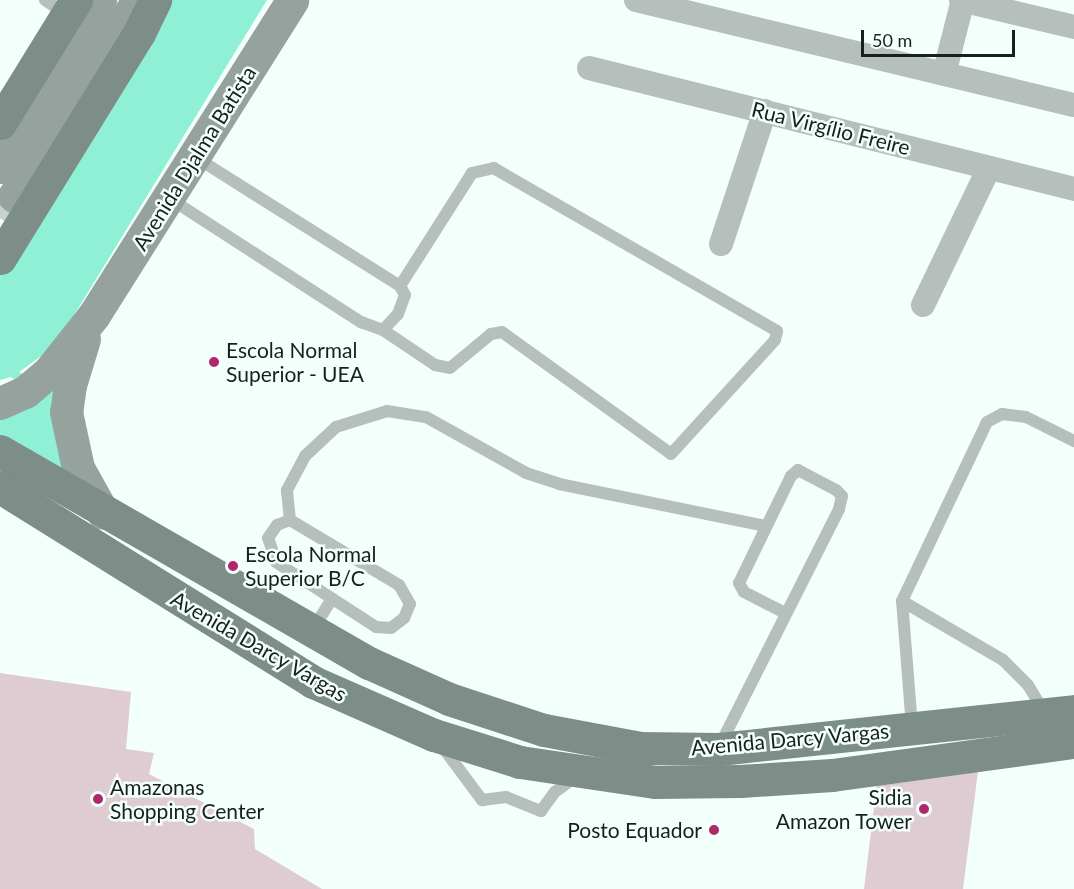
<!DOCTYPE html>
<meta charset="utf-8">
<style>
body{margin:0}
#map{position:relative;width:1074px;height:889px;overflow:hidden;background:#f3fffb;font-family:Lato,sans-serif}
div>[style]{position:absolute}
.green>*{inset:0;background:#8ff0d6}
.building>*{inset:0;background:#dfccd2}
.secondary-tunnel>*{height:33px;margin-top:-16.5px;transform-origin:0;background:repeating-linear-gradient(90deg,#c7d2cf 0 33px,transparent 0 49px)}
.lane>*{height:12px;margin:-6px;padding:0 6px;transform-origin:6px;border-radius:6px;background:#b7bfbd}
.street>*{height:24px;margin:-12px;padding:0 12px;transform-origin:12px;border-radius:12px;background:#b7bfbd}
.secondary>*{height:33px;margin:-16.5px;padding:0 16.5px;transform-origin:16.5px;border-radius:16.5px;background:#95a29e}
.primary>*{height:33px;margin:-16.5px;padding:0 16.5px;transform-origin:16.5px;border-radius:16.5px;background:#7d8d88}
.dots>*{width:16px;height:16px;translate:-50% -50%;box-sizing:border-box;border:3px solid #f3fffb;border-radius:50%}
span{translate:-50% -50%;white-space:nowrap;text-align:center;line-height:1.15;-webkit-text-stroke:5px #f3fffb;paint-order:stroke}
.street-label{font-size:21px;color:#18201e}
.poi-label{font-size:21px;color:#18201e}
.left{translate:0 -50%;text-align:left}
.right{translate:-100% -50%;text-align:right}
.scale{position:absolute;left:861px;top:30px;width:154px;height:27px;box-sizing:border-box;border:3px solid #18201e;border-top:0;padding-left:8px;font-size:18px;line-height:21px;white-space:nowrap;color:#18201e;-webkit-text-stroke:4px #f3fffb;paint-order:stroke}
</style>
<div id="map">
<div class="green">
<div style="clip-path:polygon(160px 0,267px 0,63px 333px,51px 349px,19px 372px,38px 385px,67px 374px,81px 490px,0 437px,0 415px,40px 399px,11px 377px,0 380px,0 256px)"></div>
</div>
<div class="building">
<div style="clip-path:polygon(0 673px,131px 692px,126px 749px,154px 753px,149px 774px,254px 829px,255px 849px,322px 889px,0 889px)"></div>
<div style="clip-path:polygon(978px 771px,963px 889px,864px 889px,877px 782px)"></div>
</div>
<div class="secondary-tunnel">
<div style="left:0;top:218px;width:26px;rotate:-58deg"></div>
</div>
<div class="lane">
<div style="left:45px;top:0;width:25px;rotate:34deg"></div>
<div style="left:169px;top:198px;width:229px;rotate:32.9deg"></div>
<div style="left:361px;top:322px;width:23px;rotate:20deg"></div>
<div style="left:383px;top:330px;width:22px;rotate:-47deg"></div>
<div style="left:398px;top:314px;width:20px;rotate:-70deg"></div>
<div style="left:405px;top:295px;width:10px;rotate:-119deg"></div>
<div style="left:400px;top:286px;width:242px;rotate:-147.8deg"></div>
<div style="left:383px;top:330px;width:63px;rotate:33.9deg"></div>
<div style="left:435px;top:365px;width:15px;rotate:11deg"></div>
<div style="left:450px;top:368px;width:53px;rotate:-39.7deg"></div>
<div style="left:491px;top:334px;width:11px;rotate:-10deg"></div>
<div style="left:502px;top:332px;width:208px;rotate:35.8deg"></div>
<div style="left:671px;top:454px;width:154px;rotate:-47.6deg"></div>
<div style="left:775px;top:340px;width:9px;rotate:-77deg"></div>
<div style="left:777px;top:331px;width:327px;rotate:-150.1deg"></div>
<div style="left:494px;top:168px;width:23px;rotate:167deg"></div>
<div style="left:472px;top:173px;width:134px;rotate:122.5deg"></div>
<div style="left:290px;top:520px;width:30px;rotate:-96deg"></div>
<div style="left:287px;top:490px;width:38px;rotate:-62deg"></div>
<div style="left:305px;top:456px;width:42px;rotate:-43.1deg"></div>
<div style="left:336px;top:427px;width:53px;rotate:-17.4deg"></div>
<div style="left:387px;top:411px;width:39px;rotate:9deg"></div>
<div style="left:426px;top:417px;width:115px;rotate:29.2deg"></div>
<div style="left:526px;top:473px;width:35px;rotate:18deg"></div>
<div style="left:559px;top:484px;width:210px;rotate:11.5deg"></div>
<div style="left:290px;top:520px;width:127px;rotate:30.8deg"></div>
<div style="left:399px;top:585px;width:22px;rotate:60deg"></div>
<div style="left:410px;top:604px;width:15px;rotate:113deg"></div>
<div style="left:404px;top:618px;width:16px;rotate:142deg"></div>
<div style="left:391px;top:628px;width:15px;rotate:-176deg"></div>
<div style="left:376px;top:627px;width:119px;rotate:-147deg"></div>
<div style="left:276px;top:562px;width:25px;rotate:-108deg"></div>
<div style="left:268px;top:538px;width:16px;rotate:-55deg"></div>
<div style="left:277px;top:525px;width:14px;rotate:-21deg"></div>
<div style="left:902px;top:601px;width:117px;rotate:30.3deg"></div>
<div style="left:1003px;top:660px;width:35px;rotate:45deg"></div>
<div style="left:1028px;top:685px;width:33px;rotate:59deg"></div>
<div style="left:313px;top:629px;width:36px;rotate:-58deg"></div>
<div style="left:912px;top:727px;width:126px;rotate:-94.5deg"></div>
<div style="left:902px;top:601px;width:198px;rotate:-64.6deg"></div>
<div style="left:987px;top:422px;width:17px;rotate:-28deg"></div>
<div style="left:1002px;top:414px;width:24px;rotate:7deg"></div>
<div style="left:1026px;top:417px;width:54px;rotate:26.6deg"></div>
<div style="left:441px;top:745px;width:69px;rotate:53.3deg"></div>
<div style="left:482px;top:800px;width:24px;rotate:-7deg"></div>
<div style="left:506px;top:797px;width:38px;rotate:22deg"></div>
<div style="left:541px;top:811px;width:24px;rotate:-54deg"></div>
<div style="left:555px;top:792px;width:26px;rotate:-37deg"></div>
<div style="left:720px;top:745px;width:264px;rotate:-63.2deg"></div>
<div style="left:839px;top:509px;width:13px;rotate:-77deg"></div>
<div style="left:842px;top:496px;width:8px;rotate:-135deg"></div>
<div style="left:836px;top:490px;width:43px;rotate:-152.2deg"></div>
<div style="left:798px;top:470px;width:9px;rotate:139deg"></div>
<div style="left:791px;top:476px;width:119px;rotate:115.9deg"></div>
<div style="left:739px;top:583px;width:10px;rotate:61deg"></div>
<div style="left:744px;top:592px;width:46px;rotate:27.1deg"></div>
</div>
<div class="street">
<div style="left:636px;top:0;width:450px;rotate:13.5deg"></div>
<div style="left:961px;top:0;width:116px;rotate:13.4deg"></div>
<div style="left:589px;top:68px;width:500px;rotate:14deg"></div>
<div style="left:944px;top:74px;width:76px;rotate:-75.6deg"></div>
<div style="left:721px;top:244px;width:140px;rotate:-71.7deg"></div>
<div style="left:923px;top:305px;width:152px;rotate:-64.3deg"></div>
</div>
<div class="secondary">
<div style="left:0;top:167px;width:195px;rotate:-59.1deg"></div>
<div style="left:14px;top:196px;width:232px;rotate:-57.7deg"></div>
<div style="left:84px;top:339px;width:48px;rotate:106.9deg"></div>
<div style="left:70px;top:385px;width:27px;rotate:98deg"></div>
<div style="left:66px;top:412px;width:57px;rotate:77.9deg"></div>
<div style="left:78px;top:468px;width:51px;rotate:60.9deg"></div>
<div style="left:0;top:403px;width:27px;rotate:-24deg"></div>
<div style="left:25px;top:392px;width:30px;rotate:-40deg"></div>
<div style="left:48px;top:373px;width:74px;rotate:-51.6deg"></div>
<div style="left:94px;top:315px;width:372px;rotate:-57.8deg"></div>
</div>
<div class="primary">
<div style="left:0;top:123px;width:145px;rotate:-58.3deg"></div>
<div style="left:0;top:258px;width:264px;rotate:-58.3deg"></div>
<div style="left:139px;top:33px;width:37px;rotate:-64deg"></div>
<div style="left:0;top:451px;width:426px;rotate:29.9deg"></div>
<div style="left:369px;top:663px;width:88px;rotate:24.2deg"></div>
<div style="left:449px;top:699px;width:100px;rotate:18.1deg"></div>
<div style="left:544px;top:730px;width:98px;rotate:10.6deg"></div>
<div style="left:640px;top:748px;width:79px;rotate:0.7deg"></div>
<div style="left:719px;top:749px;width:357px;rotate:-6.1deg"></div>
<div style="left:0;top:487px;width:369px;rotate:31.9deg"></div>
<div style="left:313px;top:682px;width:132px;rotate:23.7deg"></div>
<div style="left:434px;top:735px;width:90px;rotate:17.4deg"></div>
<div style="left:520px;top:762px;width:136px;rotate:8.4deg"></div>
<div style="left:655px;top:782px;width:85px;rotate:-0.7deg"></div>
<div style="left:740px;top:781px;width:92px;rotate:-3.7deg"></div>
<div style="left:832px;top:775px;width:244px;rotate:-7.8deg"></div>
</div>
<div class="dots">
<div style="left:214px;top:362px;background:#b0286a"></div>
<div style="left:233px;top:566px;background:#b0286a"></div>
<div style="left:98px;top:799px;background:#b0286a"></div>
<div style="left:924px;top:809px;background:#b0286a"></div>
<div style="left:714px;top:830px;background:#b0286a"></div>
</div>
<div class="street-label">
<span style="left:831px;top:128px;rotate:14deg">Rua Virgílio Freire</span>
<span style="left:194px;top:158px;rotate:-58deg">Avenida Djalma Batista</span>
<span style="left:259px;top:646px;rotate:30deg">Avenida Darcy Vargas</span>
<span style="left:790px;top:739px;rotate:-5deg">Avenida Darcy Vargas</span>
</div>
<div class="poi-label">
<span class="left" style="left:226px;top:362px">Escola Normal<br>Superior - UEA</span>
<span class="left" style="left:245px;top:566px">Escola Normal<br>Superior B/C</span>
<span class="left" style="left:110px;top:799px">Amazonas<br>Shopping Center</span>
<span class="right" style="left:912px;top:809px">Sidia<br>Amazon Tower</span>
<span class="right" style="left:702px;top:830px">Posto Equador</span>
</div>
<div class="scale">50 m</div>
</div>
